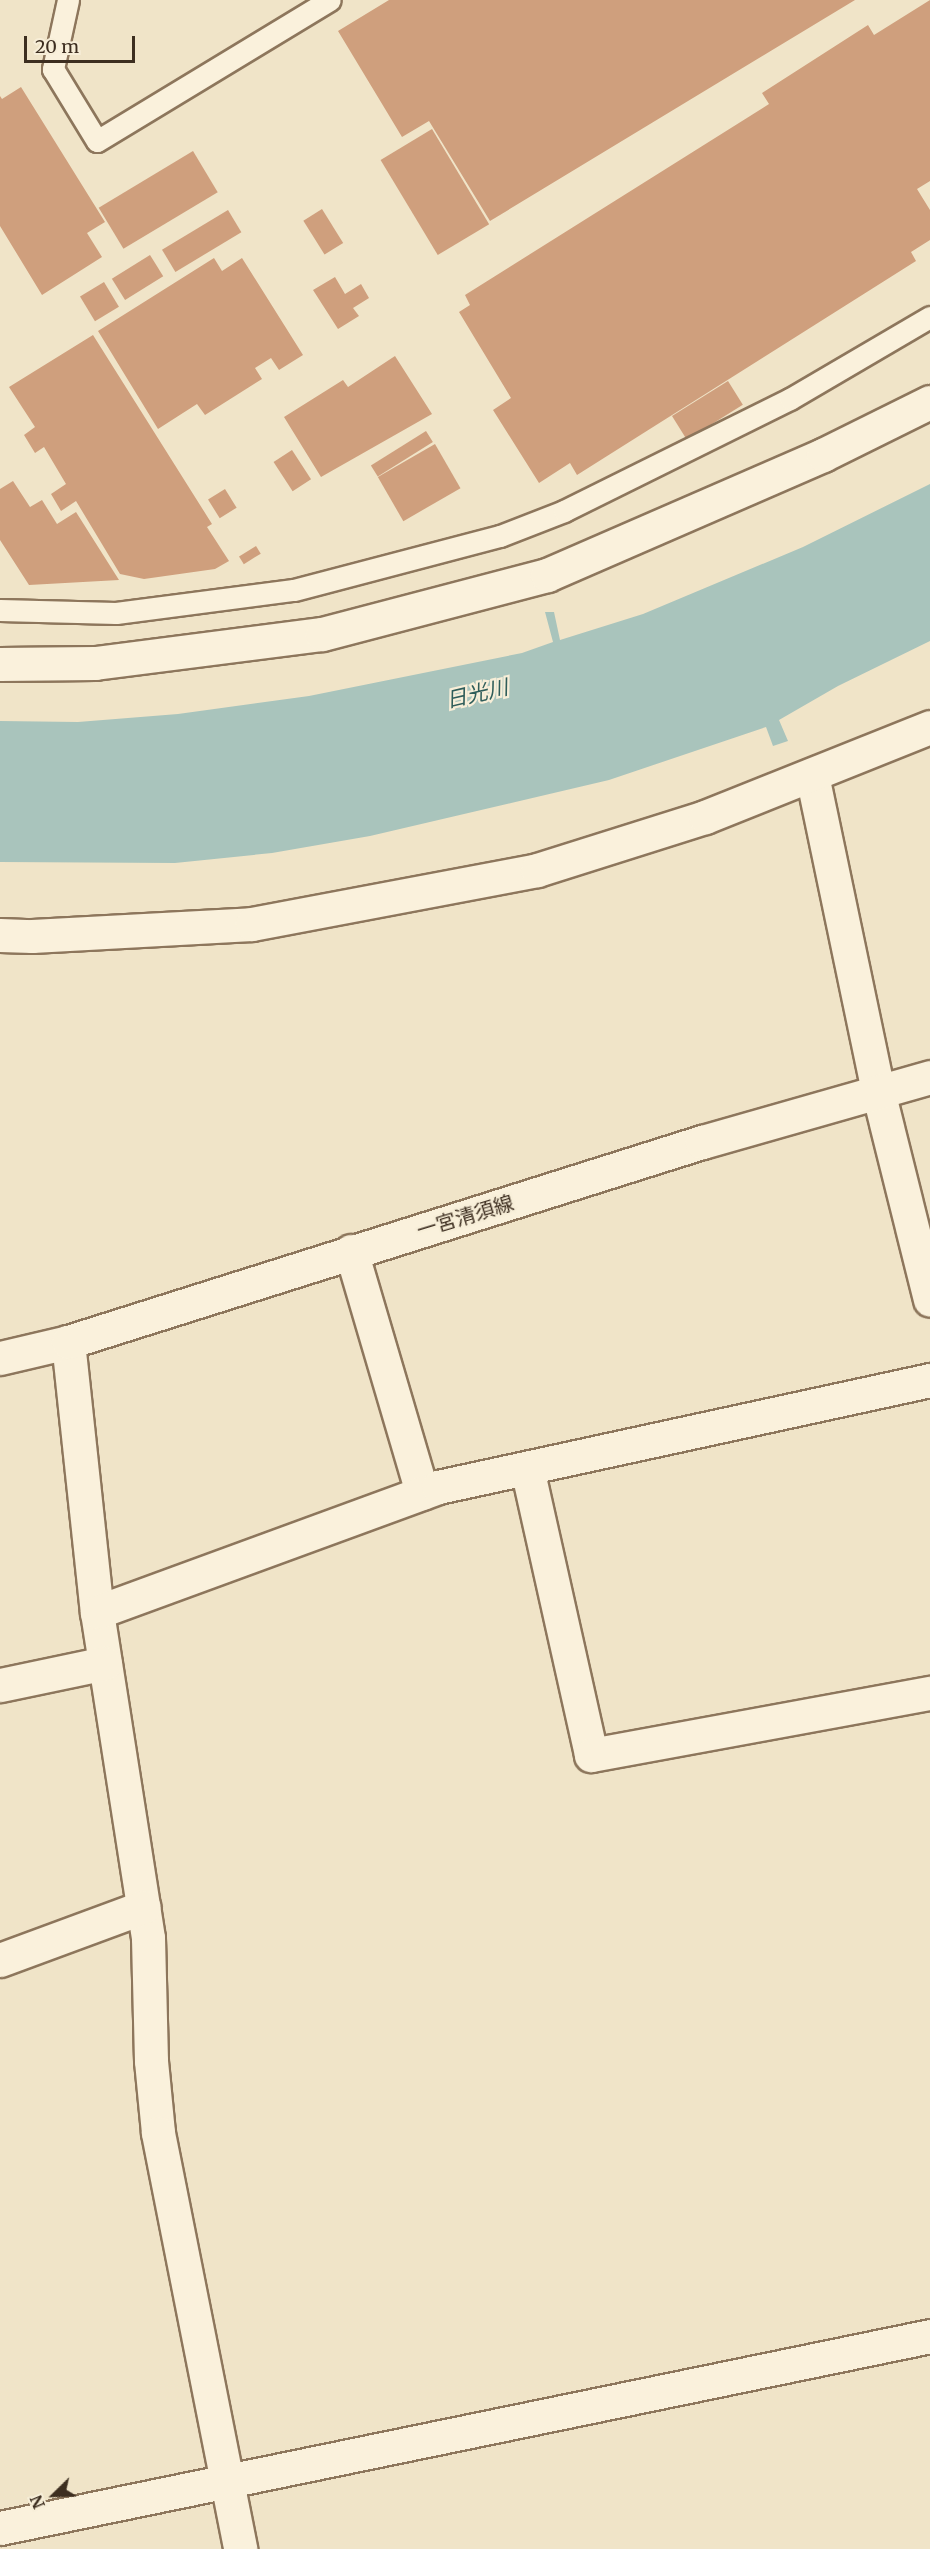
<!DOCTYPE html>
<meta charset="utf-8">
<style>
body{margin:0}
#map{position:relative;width:930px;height:2549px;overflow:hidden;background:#f0e4c8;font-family:Merriweather,"Noto Sans JP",serif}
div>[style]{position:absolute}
.water>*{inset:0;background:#a9c4bc}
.building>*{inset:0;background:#cf9f7d;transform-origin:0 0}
.roads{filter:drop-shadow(2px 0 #8d765c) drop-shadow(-2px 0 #8d765c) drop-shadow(0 2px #8d765c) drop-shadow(0 -2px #8d765c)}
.lane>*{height:21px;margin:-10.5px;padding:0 10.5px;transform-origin:10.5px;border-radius:10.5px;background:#faf1dc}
.street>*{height:33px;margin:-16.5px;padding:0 16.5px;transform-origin:16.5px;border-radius:16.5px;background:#faf1dc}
.secondary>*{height:33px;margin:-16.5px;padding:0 16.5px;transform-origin:16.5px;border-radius:16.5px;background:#faf1dc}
span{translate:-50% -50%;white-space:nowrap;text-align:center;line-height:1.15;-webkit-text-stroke:4.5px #f7eed8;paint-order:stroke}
.street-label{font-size:20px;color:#3d2e20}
.water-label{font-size:21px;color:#2f5d5a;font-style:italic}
.north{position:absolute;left:24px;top:2465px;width:60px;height:60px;-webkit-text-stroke:4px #f7eed8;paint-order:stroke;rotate:247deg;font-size:16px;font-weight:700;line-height:24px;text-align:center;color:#3d2e20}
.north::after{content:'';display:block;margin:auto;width:21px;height:27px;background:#3d2e20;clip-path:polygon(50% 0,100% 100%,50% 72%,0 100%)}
.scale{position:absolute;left:24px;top:36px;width:111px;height:27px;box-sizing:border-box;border:3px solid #3d2e20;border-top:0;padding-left:8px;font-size:18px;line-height:21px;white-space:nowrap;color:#3d2e20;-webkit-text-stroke:4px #f7eed8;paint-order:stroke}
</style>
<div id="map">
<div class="water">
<div style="clip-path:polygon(930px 484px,930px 641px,838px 686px,779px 720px,788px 741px,773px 746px,766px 727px,609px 780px,370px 836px,272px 853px,175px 863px,0 862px,0 721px,78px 722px,178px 714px,309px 696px,522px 653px,553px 642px,545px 612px,554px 612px,560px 640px,643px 614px,803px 547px)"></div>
</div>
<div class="building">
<div style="clip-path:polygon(389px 0,855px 0,490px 221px,429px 121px,402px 137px,338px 31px)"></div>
<div style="clip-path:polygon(930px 0,930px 181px,917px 189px,930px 210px,930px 240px,911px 252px,916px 261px,577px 475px,570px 463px,539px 483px,493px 410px,511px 398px,459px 312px,470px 305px,465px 295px,769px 104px,762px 93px,868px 25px,874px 35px)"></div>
<div style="clip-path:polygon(21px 87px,105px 222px,87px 233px,102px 257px,42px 295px,0 226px,0 96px,2px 99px)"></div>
<div style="left:432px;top:129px;width:111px;height:60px;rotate:59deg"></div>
<div style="left:193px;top:151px;width:48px;height:110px;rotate:59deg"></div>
<div style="left:322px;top:209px;width:40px;height:22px;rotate:58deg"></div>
<div style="left:228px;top:210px;width:26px;height:77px;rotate:59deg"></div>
<div style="left:150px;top:255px;width:25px;height:45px;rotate:58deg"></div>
<div style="clip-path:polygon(214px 258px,222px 271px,242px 258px,303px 355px,279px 370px,271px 358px,255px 368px,262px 379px,205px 415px,197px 404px,158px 429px,98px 331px)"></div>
<div style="clip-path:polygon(335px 277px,345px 294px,361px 284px,369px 298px,353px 308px,359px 316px,338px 329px,313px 290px)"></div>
<div style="left:104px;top:282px;width:29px;height:28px;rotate:59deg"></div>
<div style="clip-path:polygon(93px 335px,212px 524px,207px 527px,229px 561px,215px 569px,144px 579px,120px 574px,76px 501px,61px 511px,51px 494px,66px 484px,44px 447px,35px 453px,24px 435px,35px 427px,9px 387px)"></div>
<div style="clip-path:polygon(395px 356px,432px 414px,321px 477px,284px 417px,343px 380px,348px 387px)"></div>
<div style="left:728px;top:381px;width:28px;height:66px;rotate:58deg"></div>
<div style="left:426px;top:431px;width:13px;height:65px;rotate:58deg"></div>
<div style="left:435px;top:444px;width:51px;height:66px;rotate:60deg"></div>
<div style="left:292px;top:450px;width:35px;height:22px;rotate:57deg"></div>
<div style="clip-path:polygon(13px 481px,30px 507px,42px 500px,57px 524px,76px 512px,119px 580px,29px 585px,0 540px,0 489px)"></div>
<div style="left:225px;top:489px;width:22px;height:20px;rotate:58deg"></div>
<div style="left:256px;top:546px;width:9px;height:20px;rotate:58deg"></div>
</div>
<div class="roads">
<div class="lane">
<div style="left:68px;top:0;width:71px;rotate:102.3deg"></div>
<div style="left:53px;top:69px;width:84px;rotate:58.6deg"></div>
<div style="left:97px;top:141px;width:272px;rotate:-31.2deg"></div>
<div style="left:0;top:610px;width:116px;rotate:1.5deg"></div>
<div style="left:116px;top:613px;width:179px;rotate:-7.4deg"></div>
<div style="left:294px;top:590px;width:213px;rotate:-14.7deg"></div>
<div style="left:500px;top:536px;width:69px;rotate:-21.3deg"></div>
<div style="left:564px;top:511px;width:252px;rotate:-26.4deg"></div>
<div style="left:790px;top:399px;width:162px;rotate:-30.4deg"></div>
</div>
<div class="street">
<div style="left:0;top:664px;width:95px;rotate:-0.6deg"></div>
<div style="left:95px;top:663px;width:229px;rotate:-7.3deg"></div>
<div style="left:322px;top:634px;width:233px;rotate:-14.7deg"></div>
<div style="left:547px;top:575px;width:301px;rotate:-23.5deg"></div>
<div style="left:823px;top:455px;width:119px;rotate:-26.4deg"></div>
<div style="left:812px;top:775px;width:323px;rotate:78.2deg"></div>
<div style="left:878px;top:1091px;width:215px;rotate:76deg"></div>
<div style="left:0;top:935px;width:32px;rotate:2deg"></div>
<div style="left:32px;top:936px;width:220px;rotate:-3.1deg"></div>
<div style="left:252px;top:924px;width:290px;rotate:-10.7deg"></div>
<div style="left:537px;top:870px;width:176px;rotate:-17.5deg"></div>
<div style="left:705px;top:817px;width:242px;rotate:-21.8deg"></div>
<div style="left:351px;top:1251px;width:252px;rotate:73.6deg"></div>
<div style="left:68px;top:1342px;width:272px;rotate:83.9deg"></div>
<div style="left:97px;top:1612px;width:330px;rotate:81.1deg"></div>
<div style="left:148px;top:1938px;width:123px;rotate:88.6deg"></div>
<div style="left:151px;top:2061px;width:72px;rotate:84.4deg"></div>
<div style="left:158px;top:2133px;width:424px;rotate:78.8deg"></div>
<div style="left:527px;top:1468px;width:294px;rotate:77.4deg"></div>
<div style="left:591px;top:1755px;width:345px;rotate:-10.4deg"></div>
<div style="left:97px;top:1612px;width:363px;rotate:-20.1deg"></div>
<div style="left:438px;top:1487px;width:504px;rotate:-12.27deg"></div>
<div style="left:0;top:1685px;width:107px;rotate:-11.8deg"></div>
<div style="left:0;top:1960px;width:153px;rotate:-20.3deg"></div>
<div style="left:0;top:2528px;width:950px;rotate:-11.66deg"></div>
</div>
<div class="secondary">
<div style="left:0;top:1358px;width:70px;rotate:-13.2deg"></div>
<div style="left:68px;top:1342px;width:665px;rotate:-17.51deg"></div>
<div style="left:702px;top:1142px;width:237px;rotate:-15.9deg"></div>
</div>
</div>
<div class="street-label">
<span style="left:465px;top:1216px;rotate:-17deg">一宮清須線</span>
</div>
<div class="water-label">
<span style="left:477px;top:694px;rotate:-13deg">日光川</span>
</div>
<div class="north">N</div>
<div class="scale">20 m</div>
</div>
